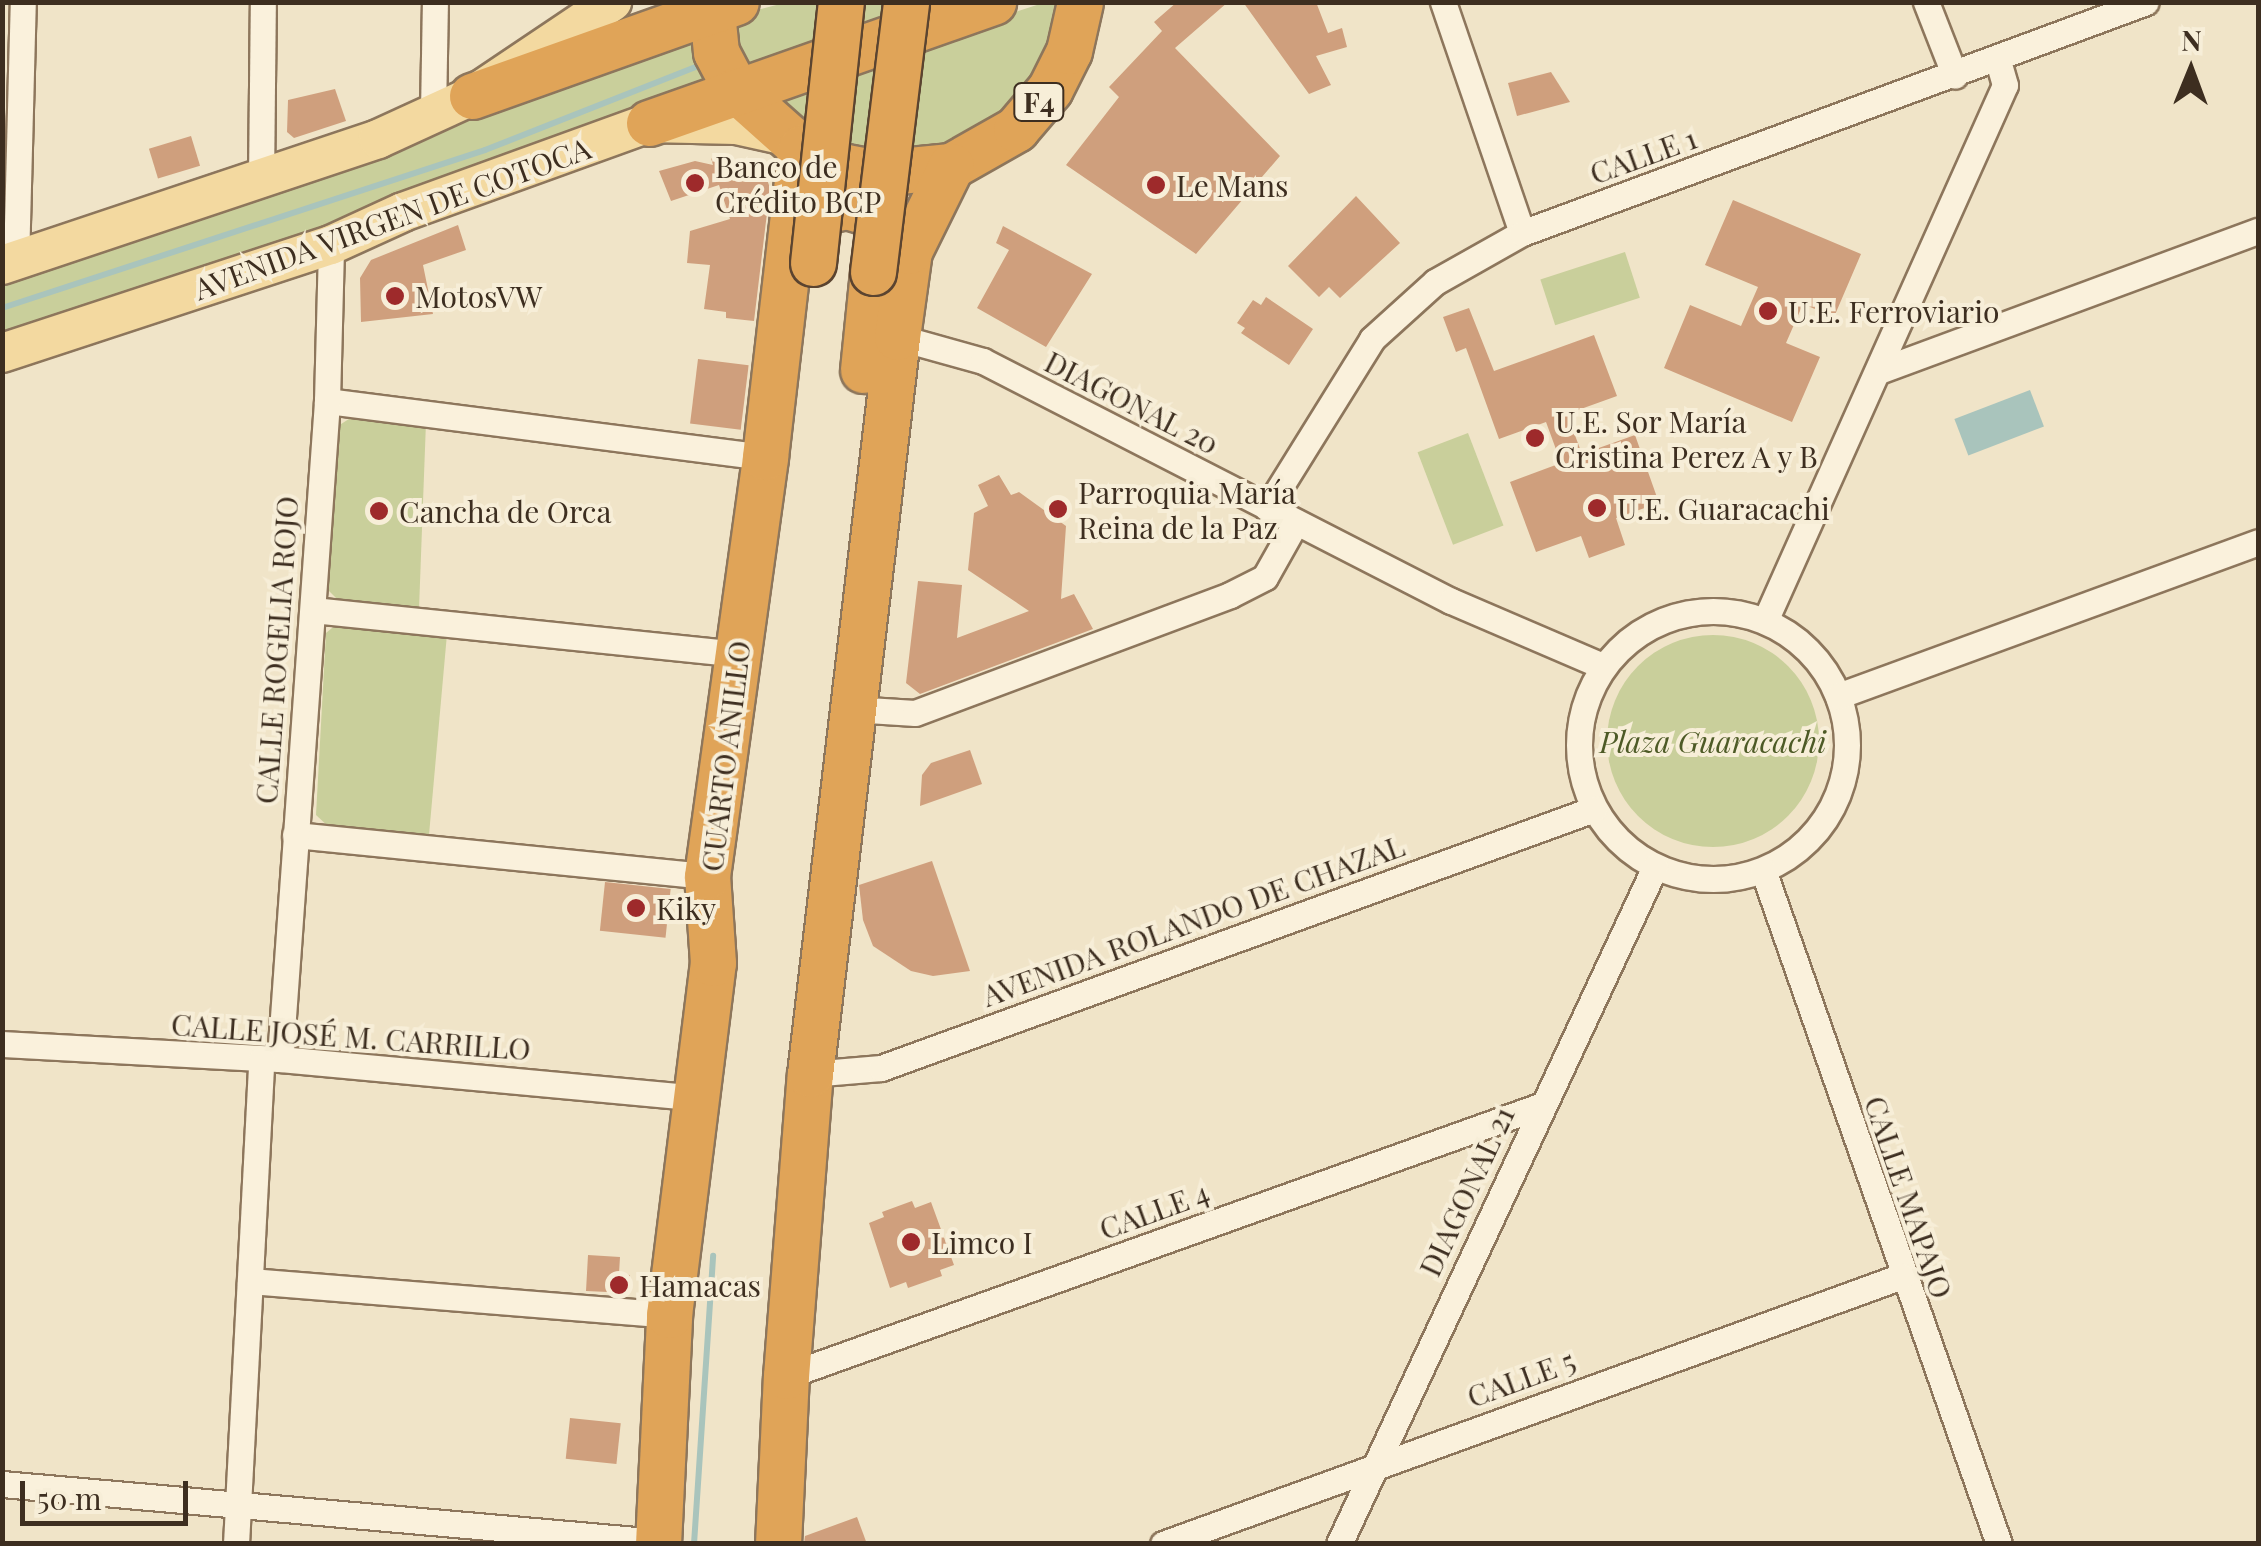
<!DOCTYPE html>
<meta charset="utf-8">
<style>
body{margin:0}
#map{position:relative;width:2261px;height:1546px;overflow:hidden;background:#f0e4c8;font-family:"Playfair Display",serif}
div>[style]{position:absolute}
.green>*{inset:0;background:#c9cf9b;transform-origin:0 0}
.round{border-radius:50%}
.water>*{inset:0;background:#a9c4bc;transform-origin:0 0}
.stream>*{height:6px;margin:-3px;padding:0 3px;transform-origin:3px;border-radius:3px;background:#a9c4bc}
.building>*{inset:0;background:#cf9f7d;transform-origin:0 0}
.roads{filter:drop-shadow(2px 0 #8d765c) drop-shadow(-2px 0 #8d765c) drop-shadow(0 2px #8d765c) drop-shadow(0 -2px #8d765c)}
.street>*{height:25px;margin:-12.5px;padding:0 12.5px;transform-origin:12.5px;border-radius:12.5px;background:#faf1dc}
.street>.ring{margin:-12.5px;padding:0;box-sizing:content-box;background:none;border:25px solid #faf1dc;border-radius:50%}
.primary>*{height:38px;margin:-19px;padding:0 19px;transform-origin:19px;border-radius:19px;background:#f3d9a0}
.highway>*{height:45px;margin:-22.5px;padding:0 22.5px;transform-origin:22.5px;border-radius:22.5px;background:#e0a458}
.bridges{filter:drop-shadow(2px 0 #5b4430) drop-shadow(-2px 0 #5b4430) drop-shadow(0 2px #5b4430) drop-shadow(0 -2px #5b4430)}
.highway-bridge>*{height:45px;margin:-22.5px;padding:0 22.5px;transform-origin:22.5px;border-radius:22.5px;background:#e0a458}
.dots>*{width:28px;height:28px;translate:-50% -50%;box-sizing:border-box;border:5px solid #f7eed8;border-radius:50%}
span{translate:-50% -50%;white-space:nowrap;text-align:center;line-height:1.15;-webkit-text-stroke:8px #f7eed8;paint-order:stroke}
.shield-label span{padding:2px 8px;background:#f7eed8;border:2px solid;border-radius:8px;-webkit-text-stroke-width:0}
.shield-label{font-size:28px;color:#3d2e20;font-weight:700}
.street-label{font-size:30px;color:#3d2e20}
.poi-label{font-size:30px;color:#3d2e20}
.left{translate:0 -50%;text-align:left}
.park-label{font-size:30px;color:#4d5a26;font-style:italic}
.frame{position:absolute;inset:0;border:5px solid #3d2e20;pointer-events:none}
.north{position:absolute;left:2141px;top:20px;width:100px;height:100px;-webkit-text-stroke:8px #f7eed8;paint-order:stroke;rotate:1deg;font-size:28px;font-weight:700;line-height:40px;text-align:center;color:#3d2e20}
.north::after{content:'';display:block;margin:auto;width:35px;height:45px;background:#3d2e20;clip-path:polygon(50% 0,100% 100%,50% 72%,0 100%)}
.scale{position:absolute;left:20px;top:1481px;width:168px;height:45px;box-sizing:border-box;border:5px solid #3d2e20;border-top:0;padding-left:12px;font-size:30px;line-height:35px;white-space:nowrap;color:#3d2e20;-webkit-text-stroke:8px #f7eed8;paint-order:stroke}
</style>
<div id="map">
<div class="green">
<div style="clip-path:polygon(784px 3px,949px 3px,746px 67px,730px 17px)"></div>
<div style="clip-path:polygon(1043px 3px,1061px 3px,1043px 69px,1011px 111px,966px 141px,915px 156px,861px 153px,811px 133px,766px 93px)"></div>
<div style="clip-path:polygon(696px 29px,710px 81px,286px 249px,3px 336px,3px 281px,252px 202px,468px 112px)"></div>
<div style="left:1625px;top:252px;width:48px;height:89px;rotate:72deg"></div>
<div style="clip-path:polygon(352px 417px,426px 422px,419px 609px,340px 602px,328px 590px,338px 426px)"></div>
<div style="left:1468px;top:433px;width:99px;height:54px;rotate:69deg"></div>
<div style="clip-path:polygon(338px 623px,447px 634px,429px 835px,330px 828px,316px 815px,326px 633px)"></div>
<div class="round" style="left:1607px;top:635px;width:212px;height:212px"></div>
</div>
<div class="water">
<div style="left:2030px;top:390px;width:39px;height:81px;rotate:69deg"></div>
</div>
<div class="stream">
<div style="left:2px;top:308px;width:508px;rotate:-18.11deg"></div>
<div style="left:485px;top:150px;width:227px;rotate:-21.5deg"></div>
<div style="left:694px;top:1544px;width:289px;rotate:-86.2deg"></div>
</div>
<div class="building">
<div style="clip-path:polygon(1177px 2px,1228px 2px,1175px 48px,1280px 156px,1196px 254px,1066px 165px,1119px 97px,1109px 87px,1162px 31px,1154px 22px)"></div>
<div style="clip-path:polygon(1243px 2px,1316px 2px,1328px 33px,1342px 28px,1347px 47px,1316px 56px,1331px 85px,1309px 94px)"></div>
<div style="clip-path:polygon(1551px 72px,1570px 102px,1517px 116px,1508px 83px)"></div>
<div style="clip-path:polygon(335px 89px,346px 121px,294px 138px,287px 132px,288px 100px)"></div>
<div style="left:191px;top:136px;width:31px;height:44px;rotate:73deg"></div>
<div style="clip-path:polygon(711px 158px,733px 181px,764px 171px,770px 188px,754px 321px,726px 318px,726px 312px,704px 309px,710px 265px,687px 263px,690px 231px,730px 219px,719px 185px,671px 201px,659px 171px,695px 161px,713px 165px)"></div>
<div style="clip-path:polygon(1356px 196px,1400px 243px,1340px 298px,1329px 287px,1319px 297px,1288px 266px)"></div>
<div style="clip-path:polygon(1733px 200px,1861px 254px,1834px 317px,1803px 304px,1786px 343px,1820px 357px,1792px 422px,1664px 368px,1690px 305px,1741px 326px,1758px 287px,1705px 265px)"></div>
<div style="clip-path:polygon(458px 225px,466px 250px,423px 265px,433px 314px,361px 322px,360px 278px,371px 260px)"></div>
<div style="clip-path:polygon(1003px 226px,1092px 274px,1046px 347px,977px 308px,1009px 250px,996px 243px)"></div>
<div style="clip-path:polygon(1266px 297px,1313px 329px,1289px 365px,1241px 333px,1245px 328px,1237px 323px,1253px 300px,1261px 305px)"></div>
<div style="clip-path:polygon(1469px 308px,1494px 371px,1594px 335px,1617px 396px,1567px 414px,1582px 454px,1635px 435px,1659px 503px,1616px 518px,1625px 545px,1589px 558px,1581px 536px,1536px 552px,1510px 482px,1561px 463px,1546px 422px,1499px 439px,1466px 348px,1456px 352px,1443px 317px)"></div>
<div style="left:698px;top:359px;width:51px;height:65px;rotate:7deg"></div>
<div style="clip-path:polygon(999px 475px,1011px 495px,1019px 492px,1066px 526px,1061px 599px,1074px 594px,1093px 629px,920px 694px,906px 683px,918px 581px,962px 585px,957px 638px,1029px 611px,968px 570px,974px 513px,988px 506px,978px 485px)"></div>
<div style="clip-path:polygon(970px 750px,982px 784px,920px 806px,922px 775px,931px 763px)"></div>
<div style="clip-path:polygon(932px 861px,970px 971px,933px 976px,911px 971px,873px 946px,863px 920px,859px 885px)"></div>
<div style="left:605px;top:882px;width:66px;height:49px;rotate:6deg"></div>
<div style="clip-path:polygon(912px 1201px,915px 1208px,931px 1202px,954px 1265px,940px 1270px,942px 1276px,908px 1288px,906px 1282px,890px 1288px,869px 1223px,884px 1217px,882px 1212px)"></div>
<div style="clip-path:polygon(588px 1255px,620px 1257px,619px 1274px,630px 1275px,629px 1293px,586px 1291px)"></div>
<div style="left:570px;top:1418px;width:51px;height:41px;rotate:6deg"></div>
<div style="clip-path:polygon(857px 1517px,867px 1544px,804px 1544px,805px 1536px)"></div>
</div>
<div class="roads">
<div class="street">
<div style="left:1443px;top:2px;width:244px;rotate:71.1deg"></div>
<div style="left:1926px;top:2px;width:79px;rotate:68.6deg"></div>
<div style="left:433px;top:113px;width:111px;rotate:-89deg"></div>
<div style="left:261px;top:181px;width:179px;rotate:-89.4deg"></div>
<div style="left:16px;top:262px;width:260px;rotate:-88.5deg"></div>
<div style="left:897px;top:337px;width:89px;rotate:15.6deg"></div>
<div style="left:983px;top:361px;width:526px;rotate:27.15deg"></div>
<div style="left:1451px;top:601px;width:165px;rotate:23.2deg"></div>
<div style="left:1879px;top:371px;width:404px;rotate:-20.3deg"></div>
<div style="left:327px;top:401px;width:442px;rotate:7.3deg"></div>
<div style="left:1267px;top:508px;width:199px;rotate:-58.1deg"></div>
<div style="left:1372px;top:339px;width:85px;rotate:-42.1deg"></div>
<div style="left:1435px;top:282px;width:100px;rotate:-29.4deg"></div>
<div style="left:1522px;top:233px;width:665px;rotate:-20.31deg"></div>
<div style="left:313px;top:610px;width:427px;rotate:5.9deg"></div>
<div class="ring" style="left:1579px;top:611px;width:243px;height:243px"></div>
<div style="left:1765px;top:621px;width:587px;rotate:-65.88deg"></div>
<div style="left:2005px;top:85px;width:25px;rotate:-106deg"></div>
<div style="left:1838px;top:696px;width:447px;rotate:-20.1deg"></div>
<div style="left:852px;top:709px;width:63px;rotate:3.6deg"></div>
<div style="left:915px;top:713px;width:336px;rotate:-20.5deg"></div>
<div style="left:1230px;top:595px;width:39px;rotate:-27deg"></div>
<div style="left:1265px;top:577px;width:63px;rotate:-60.6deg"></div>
<div style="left:295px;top:835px;width:414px;rotate:5.7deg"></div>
<div style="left:1763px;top:870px;width:714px;rotate:70.7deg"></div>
<div style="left:2px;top:1044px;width:278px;rotate:3.1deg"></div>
<div style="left:280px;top:1059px;width:415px;rotate:5.3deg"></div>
<div style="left:280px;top:1059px;width:660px;rotate:-85.91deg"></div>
<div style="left:327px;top:401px;width:156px;rotate:-88.5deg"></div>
<div style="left:810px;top:1074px;width:71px;rotate:-4.8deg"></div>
<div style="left:881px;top:1068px;width:759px;rotate:-19.96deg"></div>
<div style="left:250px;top:1281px;width:420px;rotate:4.6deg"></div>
<div style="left:786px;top:1376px;width:804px;rotate:-19.7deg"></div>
<div style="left:2px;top:1484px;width:659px;rotate:5.05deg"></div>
<div style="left:236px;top:1544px;width:485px;rotate:-87deg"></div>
<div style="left:1163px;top:1544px;width:786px;rotate:-19.93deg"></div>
<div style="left:1339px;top:1544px;width:747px;rotate:-64.98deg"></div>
</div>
<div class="primary">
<div style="left:2px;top:265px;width:397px;rotate:-18.5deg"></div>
<div style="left:378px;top:139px;width:103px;rotate:-24.6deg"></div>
<div style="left:472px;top:96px;width:169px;rotate:-33.9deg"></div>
<div style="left:2px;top:353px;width:346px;rotate:-18.2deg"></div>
<div style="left:331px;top:245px;width:79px;rotate:-24.6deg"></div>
<div style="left:403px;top:212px;width:262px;rotate:-19.9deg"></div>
<div style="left:649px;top:123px;width:87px;rotate:1.3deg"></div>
<div style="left:736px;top:125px;width:51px;rotate:12.4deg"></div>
</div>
<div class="highway">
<div style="left:711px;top:2px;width:50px;rotate:84.3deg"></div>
<div style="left:716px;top:52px;width:43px;rotate:62.2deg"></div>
<div style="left:736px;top:90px;width:87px;rotate:41.7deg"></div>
<div style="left:801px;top:148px;width:45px;rotate:23.7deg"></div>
<div style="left:842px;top:166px;width:38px;rotate:11deg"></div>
<div style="left:879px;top:173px;width:72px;rotate:-5.6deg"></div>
<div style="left:951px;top:166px;width:75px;rotate:-29.6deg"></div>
<div style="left:1016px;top:129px;width:52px;rotate:-49.6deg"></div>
<div style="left:1050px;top:89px;width:42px;rotate:-63.4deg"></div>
<div style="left:1069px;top:51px;width:50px;rotate:-77.3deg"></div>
<div style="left:472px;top:96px;width:280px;rotate:-19.6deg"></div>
<div style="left:649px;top:123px;width:365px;rotate:-19.4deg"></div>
<div style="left:794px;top:241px;width:25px;rotate:-53deg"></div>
<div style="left:809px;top:221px;width:21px;rotate:-31deg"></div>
<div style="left:827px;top:210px;width:20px;rotate:-11deg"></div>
<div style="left:847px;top:206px;width:41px;rotate:17.1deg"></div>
<div style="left:886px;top:218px;width:28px;rotate:51deg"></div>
<div style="left:863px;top:370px;width:99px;rotate:-84.2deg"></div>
<div style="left:658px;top:1544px;width:229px;rotate:-87.2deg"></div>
<div style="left:669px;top:1315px;width:355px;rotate:-82.9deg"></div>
<div style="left:713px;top:963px;width:87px;rotate:-93.9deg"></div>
<div style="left:707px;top:876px;width:423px;rotate:-82.1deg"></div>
<div style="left:765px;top:457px;width:311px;rotate:-83.4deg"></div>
<div style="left:778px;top:1544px;width:168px;rotate:-87.3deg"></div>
<div style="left:786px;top:1376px;width:303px;rotate:-85.5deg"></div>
<div style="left:810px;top:1074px;width:742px;rotate:-83.27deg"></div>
<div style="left:897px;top:337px;width:87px;rotate:-82.1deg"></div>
<div style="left:909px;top:251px;width:95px;rotate:-63.7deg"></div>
</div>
</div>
<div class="bridges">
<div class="highway-bridge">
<div style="left:813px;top:263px;width:262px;rotate:-83.9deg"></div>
<div style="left:873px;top:272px;width:272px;rotate:-83deg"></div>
</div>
</div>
<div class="dots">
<div style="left:695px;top:183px;background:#9e2a2b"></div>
<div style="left:1156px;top:185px;background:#9e2a2b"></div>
<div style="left:395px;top:296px;background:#9e2a2b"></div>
<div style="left:1768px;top:311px;background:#9e2a2b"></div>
<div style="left:1535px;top:438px;background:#9e2a2b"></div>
<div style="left:1597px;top:508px;background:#9e2a2b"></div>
<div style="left:1058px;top:509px;background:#9e2a2b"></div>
<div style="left:379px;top:511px;background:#9e2a2b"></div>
<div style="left:636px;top:908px;background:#9e2a2b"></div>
<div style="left:911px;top:1242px;background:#9e2a2b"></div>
<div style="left:619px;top:1285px;background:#9e2a2b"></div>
</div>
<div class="shield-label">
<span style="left:1039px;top:102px">F4</span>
</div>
<div class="street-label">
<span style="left:1643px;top:155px;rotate:-20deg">CALLE 1</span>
<span style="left:392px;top:218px;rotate:-20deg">AVENIDA VIRGEN DE COTOCA</span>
<span style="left:1132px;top:402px;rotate:27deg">DIAGONAL 20</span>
<span style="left:276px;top:650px;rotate:-86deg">CALLE ROGELIA ROJO</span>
<span style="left:725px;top:756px;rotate:-83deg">CUARTO ANILLO</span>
<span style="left:1193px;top:920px;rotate:-20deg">AVENIDA ROLANDO DE CHAZAL</span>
<span style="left:351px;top:1036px;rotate:4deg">CALLE JOSÉ M. CARRILLO</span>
<span style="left:1466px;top:1191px;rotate:-65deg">DIAGONAL 21</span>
<span style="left:1909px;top:1197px;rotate:71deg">CALLE MAPAJO</span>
<span style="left:1154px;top:1210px;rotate:-20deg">CALLE 4</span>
<span style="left:1521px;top:1378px;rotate:-20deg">CALLE 5</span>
</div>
<div class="poi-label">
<span class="left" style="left:715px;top:183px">Banco de<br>Crédito BCP</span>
<span class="left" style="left:1176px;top:185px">Le Mans</span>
<span class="left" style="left:415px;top:296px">MotosVW</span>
<span class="left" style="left:1788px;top:311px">U.E. Ferroviario</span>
<span class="left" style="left:1555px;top:438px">U.E. Sor María<br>Cristina Perez A y B</span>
<span class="left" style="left:1078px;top:509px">Parroquia María<br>Reina de la Paz</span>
<span class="left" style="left:1617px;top:508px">U.E. Guaracachi</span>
<span class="left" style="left:399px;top:511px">Cancha de Orca</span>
<span class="left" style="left:656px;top:908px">Kiky</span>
<span class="left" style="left:931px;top:1242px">Limco I</span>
<span class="left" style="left:639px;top:1285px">Hamacas</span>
</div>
<div class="park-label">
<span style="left:1713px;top:741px">Plaza Guaracachi</span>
</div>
<div class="frame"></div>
<div class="north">N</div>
<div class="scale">50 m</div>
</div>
